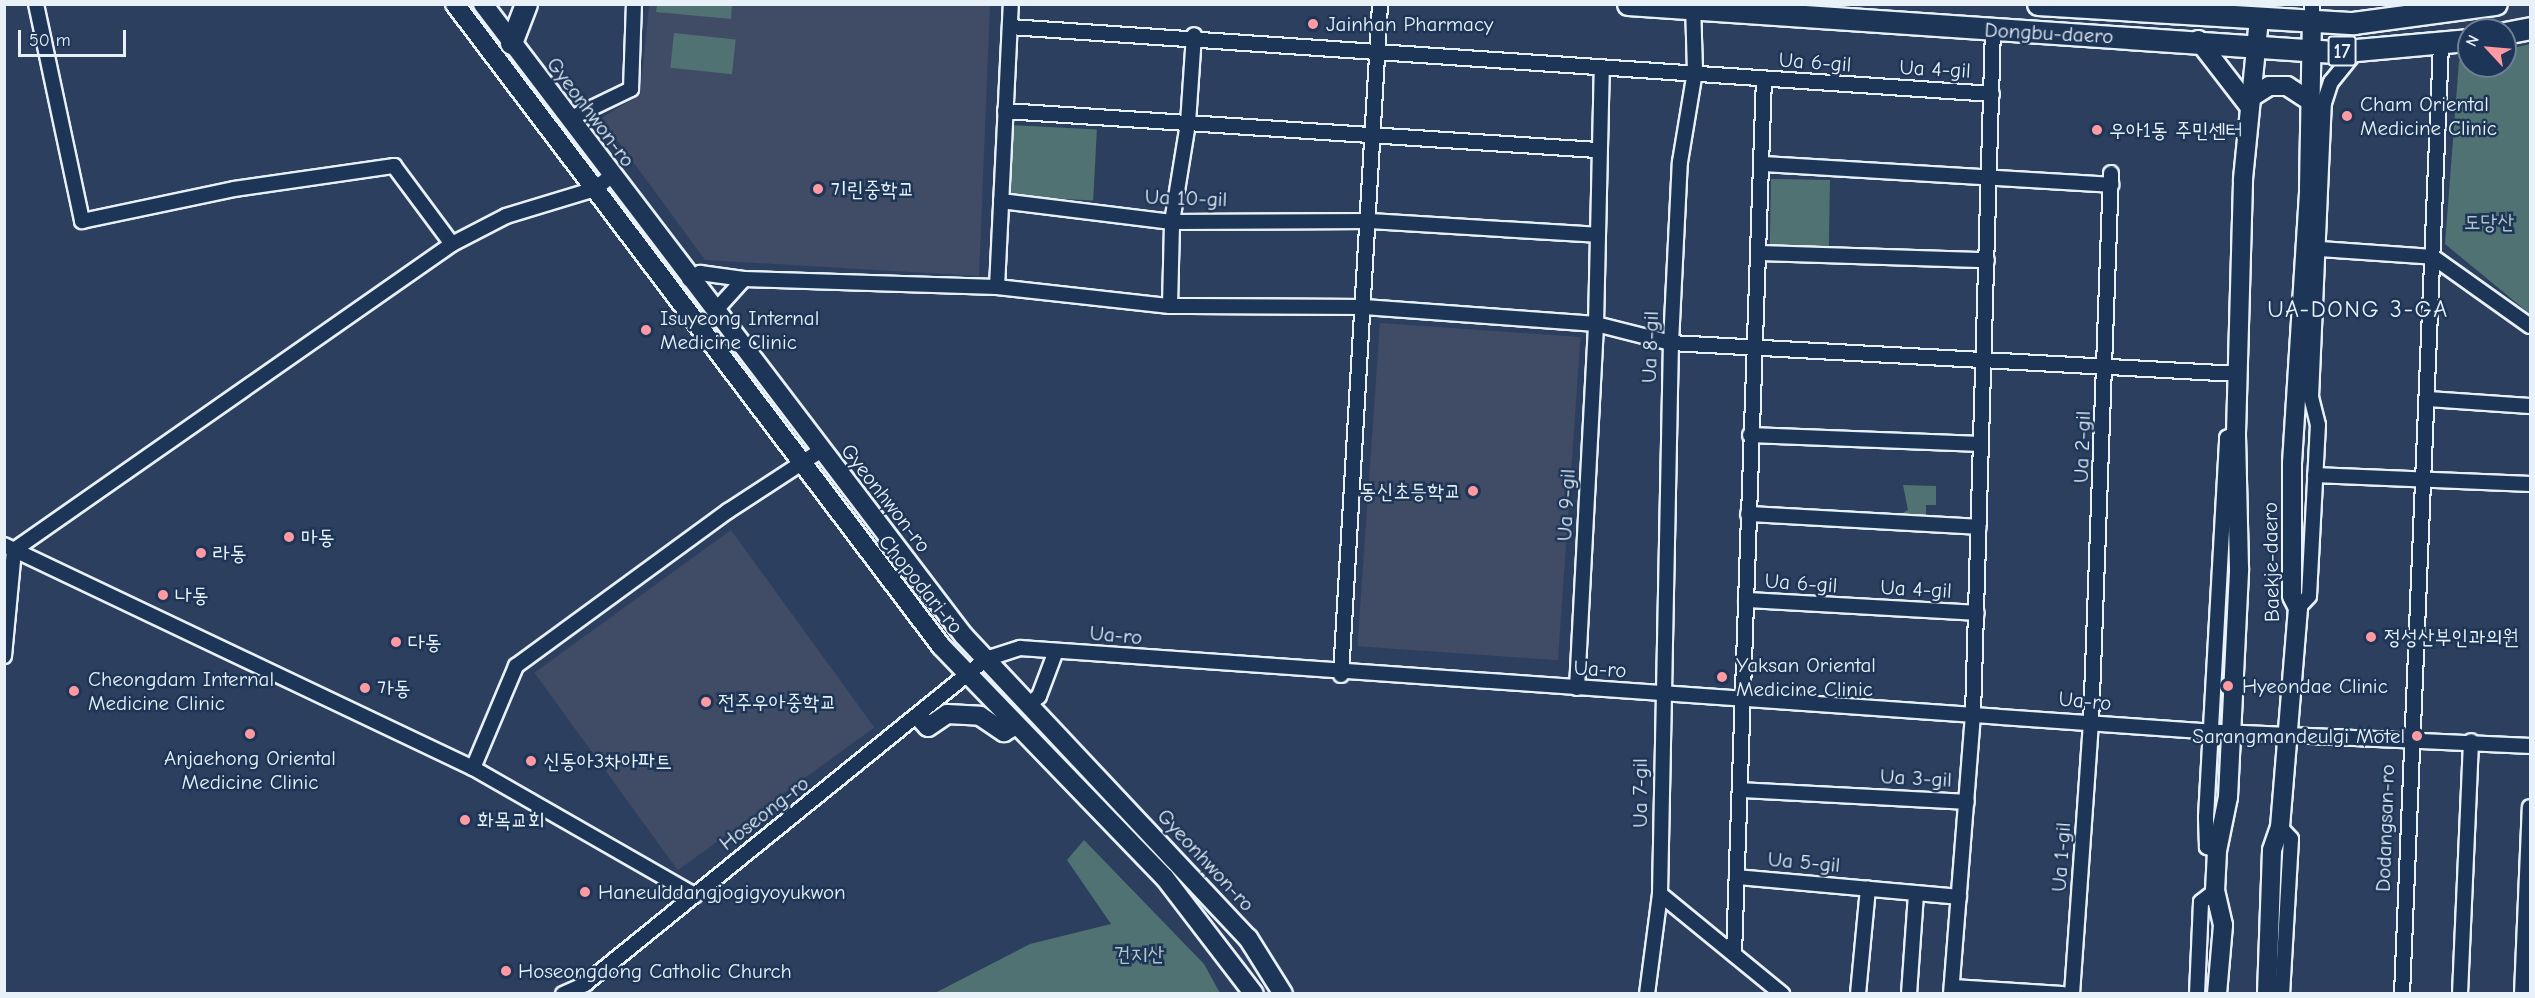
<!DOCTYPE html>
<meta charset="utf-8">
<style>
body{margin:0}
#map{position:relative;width:2535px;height:998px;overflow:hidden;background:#2d3f5e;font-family:"Comic Neue","Poor Story",sans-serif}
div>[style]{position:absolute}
.built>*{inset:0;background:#404b66;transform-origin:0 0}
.green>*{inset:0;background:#507272;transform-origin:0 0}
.roads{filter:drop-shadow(2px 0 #e8f1f8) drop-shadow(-2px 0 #e8f1f8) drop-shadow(0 2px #e8f1f8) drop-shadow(0 -2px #e8f1f8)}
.street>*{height:14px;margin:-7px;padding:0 7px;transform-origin:7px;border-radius:7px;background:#1d3557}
.secondary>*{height:18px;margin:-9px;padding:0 9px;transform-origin:9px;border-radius:9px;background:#1d3557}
.primary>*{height:21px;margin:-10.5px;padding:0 10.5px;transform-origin:10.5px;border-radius:10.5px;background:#1d3557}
.dots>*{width:16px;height:16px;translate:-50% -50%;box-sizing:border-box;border:3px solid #1d3557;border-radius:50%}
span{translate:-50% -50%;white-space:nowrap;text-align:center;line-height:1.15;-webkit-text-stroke:5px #1d3557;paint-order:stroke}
.shield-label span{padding:2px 4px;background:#1d3557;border:2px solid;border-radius:4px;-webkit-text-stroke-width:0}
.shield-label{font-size:20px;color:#e8f1f8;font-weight:700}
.poi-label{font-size:21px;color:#e8f1f8}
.left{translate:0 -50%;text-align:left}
.right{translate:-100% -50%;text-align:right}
.street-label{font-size:21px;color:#e8f1f8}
.park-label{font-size:21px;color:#b3c5c9}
.quarter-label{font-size:24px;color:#e8f1f8;letter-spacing:1.5px}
.frame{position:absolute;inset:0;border:6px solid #e8f1f8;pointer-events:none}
.north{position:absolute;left:2457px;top:18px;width:60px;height:60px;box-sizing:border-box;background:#1d3557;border:2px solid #6e8097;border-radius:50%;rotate:296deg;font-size:16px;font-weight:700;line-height:24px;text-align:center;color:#e8f1f8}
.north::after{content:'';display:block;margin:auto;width:21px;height:27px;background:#ff9aa2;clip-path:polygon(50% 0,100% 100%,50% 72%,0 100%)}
.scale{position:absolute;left:18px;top:30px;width:108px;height:27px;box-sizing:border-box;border:3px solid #e8f1f8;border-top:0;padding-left:8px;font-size:18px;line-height:21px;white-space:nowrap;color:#e8f1f8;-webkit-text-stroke:4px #1d3557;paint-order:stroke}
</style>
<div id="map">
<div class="built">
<div style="clip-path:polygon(649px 5px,990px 5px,979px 276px,705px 260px,601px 118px,640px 95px)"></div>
<div style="left:1380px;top:323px;width:201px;height:324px;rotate:4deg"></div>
<div style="left:731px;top:530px;width:244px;height:243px;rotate:54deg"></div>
</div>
<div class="green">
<div style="clip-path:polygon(657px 5px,732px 5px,731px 19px,656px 12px)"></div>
<div style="left:674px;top:33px;width:62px;height:35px;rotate:6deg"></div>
<div style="clip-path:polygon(2530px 44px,2530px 314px,2445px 244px,2459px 61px,2505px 66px,2505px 50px)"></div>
<div style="left:1010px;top:125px;width:87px;height:71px;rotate:3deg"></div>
<div style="left:1771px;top:179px;width:59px;height:67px;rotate:1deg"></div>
<div style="clip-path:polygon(1903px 485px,1936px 486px,1936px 505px,1926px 505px,1926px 515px,1901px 514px,1908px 510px)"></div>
<div style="clip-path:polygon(1084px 840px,1204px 964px,1220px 993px,935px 993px,1030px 944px,1111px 924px,1067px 860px)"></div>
</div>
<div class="roads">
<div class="street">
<div style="left:36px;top:4px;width:222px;rotate:78deg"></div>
<div style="left:82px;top:221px;width:155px;rotate:-11.9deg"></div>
<div style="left:234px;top:189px;width:162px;rotate:-8.2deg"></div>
<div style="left:394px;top:166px;width:97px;rotate:53.4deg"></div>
<div style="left:2312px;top:4px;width:17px;rotate:90deg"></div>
<div style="left:1010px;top:27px;width:984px;rotate:3.9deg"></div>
<div style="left:1005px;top:111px;width:593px;rotate:3.77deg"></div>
<div style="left:569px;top:119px;width:69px;rotate:-25.8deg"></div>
<div style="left:631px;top:89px;width:85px;rotate:-88deg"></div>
<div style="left:1762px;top:164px;width:350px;rotate:3.4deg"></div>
<div style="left:1001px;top:201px;width:172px;rotate:7deg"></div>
<div style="left:1172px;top:222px;width:198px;rotate:-0.3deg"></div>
<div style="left:1370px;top:221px;width:227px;rotate:3.5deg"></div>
<div style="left:2320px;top:249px;width:113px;rotate:4deg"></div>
<div style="left:2433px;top:257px;width:119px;rotate:35.4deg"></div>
<div style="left:1759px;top:253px;width:228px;rotate:1.8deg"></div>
<div style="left:689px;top:279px;width:13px;rotate:-29deg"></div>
<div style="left:700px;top:273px;width:44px;rotate:7.8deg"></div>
<div style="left:744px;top:279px;width:253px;rotate:1.8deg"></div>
<div style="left:997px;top:287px;width:174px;rotate:6.3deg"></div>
<div style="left:1170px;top:306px;width:194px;rotate:0.3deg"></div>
<div style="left:1364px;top:307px;width:233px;rotate:4.2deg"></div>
<div style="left:1596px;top:324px;width:77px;rotate:14.2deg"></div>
<div style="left:1671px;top:343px;width:568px;rotate:3.13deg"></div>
<div style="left:997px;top:287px;width:283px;rotate:-87.2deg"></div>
<div style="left:1170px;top:306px;width:84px;rotate:-88.6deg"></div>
<div style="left:1172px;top:222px;width:100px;rotate:-80.8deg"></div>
<div style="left:1188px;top:123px;width:88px;rotate:-86.1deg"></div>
<div style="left:715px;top:311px;width:43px;rotate:-47.8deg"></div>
<div style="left:2428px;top:399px;width:102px;rotate:3.9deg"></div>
<div style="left:1750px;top:435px;width:231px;rotate:2.2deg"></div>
<div style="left:2315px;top:475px;width:215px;rotate:2.4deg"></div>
<div style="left:1748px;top:514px;width:231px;rotate:3.2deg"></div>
<div style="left:4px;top:545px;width:519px;rotate:25.43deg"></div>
<div style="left:473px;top:768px;width:256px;rotate:29.8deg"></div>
<div style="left:1746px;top:600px;width:231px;rotate:3.2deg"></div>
<div style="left:2298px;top:608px;width:16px;rotate:-47deg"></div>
<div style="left:2309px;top:596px;width:171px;rotate:-87deg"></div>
<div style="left:2318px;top:425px;width:29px;rotate:-104deg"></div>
<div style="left:2311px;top:397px;width:294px;rotate:-87.5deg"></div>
<div style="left:2324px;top:103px;width:22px;rotate:-72deg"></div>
<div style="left:2331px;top:82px;width:41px;rotate:-50.9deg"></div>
<div style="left:4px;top:656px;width:106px;rotate:-84.6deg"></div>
<div style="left:14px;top:550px;width:534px;rotate:-34.94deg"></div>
<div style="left:452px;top:244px;width:61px;rotate:-27.4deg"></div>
<div style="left:506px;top:216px;width:93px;rotate:-16.9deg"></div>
<div style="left:595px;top:189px;width:21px;rotate:-39deg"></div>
<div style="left:1341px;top:675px;width:672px;rotate:-86.67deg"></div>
<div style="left:1577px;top:688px;width:364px;rotate:-87deg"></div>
<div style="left:1596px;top:324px;width:257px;rotate:-88.7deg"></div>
<div style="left:1028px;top:705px;width:14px;rotate:-39deg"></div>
<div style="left:1039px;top:696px;width:48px;rotate:-69.3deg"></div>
<div style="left:473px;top:768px;width:111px;rotate:-67.1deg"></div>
<div style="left:516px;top:666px;width:263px;rotate:-36.2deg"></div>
<div style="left:728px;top:511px;width:110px;rotate:-33.1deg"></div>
<div style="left:1740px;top:790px;width:227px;rotate:3deg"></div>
<div style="left:2280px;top:827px;width:16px;rotate:47deg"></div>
<div style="left:2291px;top:839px;width:155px;rotate:93.3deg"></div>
<div style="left:2217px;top:851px;width:11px;rotate:-158deg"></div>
<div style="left:2207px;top:847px;width:30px;rotate:-92deg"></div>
<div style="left:2206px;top:817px;width:380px;rotate:-86.8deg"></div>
<div style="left:2227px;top:438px;width:10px;rotate:-29deg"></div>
<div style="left:1737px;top:877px;width:223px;rotate:5.1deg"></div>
<div style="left:1660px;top:894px;width:158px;rotate:39.3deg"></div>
<div style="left:1734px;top:954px;width:876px;rotate:-88.04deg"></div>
<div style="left:1952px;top:987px;width:111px;rotate:3.6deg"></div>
<div style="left:563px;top:994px;width:24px;rotate:-24deg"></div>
<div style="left:585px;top:984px;width:516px;rotate:-39.02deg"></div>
<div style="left:986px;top:659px;width:36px;rotate:-18deg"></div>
<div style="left:1020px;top:648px;width:1184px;rotate:4.02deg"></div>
<div style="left:2201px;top:731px;width:329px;rotate:2.6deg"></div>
<div style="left:1647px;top:994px;width:101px;rotate:-82.6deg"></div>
<div style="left:1660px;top:894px;width:551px;rotate:-88.86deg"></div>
<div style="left:1671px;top:343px;width:181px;rotate:-87.2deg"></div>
<div style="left:1680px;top:162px;width:92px;rotate:-80.6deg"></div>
<div style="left:1695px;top:71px;width:67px;rotate:-91.7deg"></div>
<div style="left:1858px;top:994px;width:106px;rotate:-84.6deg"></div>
<div style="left:1909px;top:994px;width:101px;rotate:-86deg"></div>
<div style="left:1951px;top:994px;width:281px;rotate:-85.5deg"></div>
<div style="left:1973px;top:714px;width:684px;rotate:-88.33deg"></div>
<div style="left:2072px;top:994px;width:271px;rotate:-86deg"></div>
<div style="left:2091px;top:724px;width:551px;rotate:-87.92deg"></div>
<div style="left:2197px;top:994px;width:92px;rotate:-87.5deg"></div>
<div style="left:2201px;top:902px;width:18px;rotate:-38deg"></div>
<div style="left:2402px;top:994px;width:950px;rotate:-87.65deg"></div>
<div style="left:2460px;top:994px;width:253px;rotate:-87.5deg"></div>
<div style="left:2522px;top:994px;width:187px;rotate:-87.6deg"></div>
</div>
<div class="secondary">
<div style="left:455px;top:4px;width:805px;rotate:52.87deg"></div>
<div style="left:941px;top:646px;width:322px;rotate:46deg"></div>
<div style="left:1165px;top:878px;width:146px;rotate:52.5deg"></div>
<div style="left:483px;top:4px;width:794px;rotate:52.73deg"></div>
<div style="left:964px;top:636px;width:415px;rotate:46.8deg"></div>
<div style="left:1248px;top:938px;width:66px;rotate:58deg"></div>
<div style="left:2198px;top:40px;width:83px;rotate:52.3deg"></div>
<div style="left:2250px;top:98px;width:22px;rotate:-32deg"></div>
<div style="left:2269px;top:86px;width:18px"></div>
<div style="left:2287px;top:86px;width:30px;rotate:33deg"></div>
<div style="left:919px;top:717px;width:13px;rotate:48deg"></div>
<div style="left:928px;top:727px;width:23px;rotate:-34deg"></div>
<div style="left:947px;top:714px;width:33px;rotate:3deg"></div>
<div style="left:980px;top:716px;width:29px;rotate:34deg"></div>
<div style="left:1004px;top:732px;width:14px;rotate:-30deg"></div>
<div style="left:2217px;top:994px;width:69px;rotate:-85deg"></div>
<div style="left:2223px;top:925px;width:35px;rotate:-103deg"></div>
<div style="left:2215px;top:891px;width:40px;rotate:-87.1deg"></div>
<div style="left:2217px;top:851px;width:55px;rotate:-78.5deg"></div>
<div style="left:2228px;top:797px;width:229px;rotate:-87.2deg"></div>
<div style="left:2239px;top:568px;width:135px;rotate:-91.3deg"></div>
<div style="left:2236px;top:433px;width:254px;rotate:-88.4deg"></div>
<div style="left:2243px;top:179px;width:162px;rotate:-84.3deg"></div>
<div style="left:2267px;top:994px;width:144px;rotate:-88deg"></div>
<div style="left:2272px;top:850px;width:24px;rotate:-71deg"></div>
<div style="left:2280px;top:827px;width:220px;rotate:-85.3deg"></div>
<div style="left:2298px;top:608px;width:13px;rotate:-117deg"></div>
<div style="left:2292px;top:596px;width:133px;rotate:-90deg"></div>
<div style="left:2292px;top:463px;width:275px;rotate:-86.4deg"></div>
<div style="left:2309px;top:189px;width:168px;rotate:-89deg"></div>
</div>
<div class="primary">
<div style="left:1628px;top:4px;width:708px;rotate:3.89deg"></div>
<div style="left:2334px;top:52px;width:136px;rotate:-5.1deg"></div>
<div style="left:2038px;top:4px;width:316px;rotate:3.5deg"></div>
<div style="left:2353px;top:23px;width:144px;rotate:-7.6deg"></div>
<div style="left:2505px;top:33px;width:25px;rotate:-11deg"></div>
<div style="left:511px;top:43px;width:42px;rotate:-69deg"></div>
</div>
</div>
<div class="dots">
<div style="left:1313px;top:24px;background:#ff9aa2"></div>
<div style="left:2347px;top:116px;background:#ff9aa2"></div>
<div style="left:2097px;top:130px;background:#ff9aa2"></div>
<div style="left:818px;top:189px;background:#ff9aa2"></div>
<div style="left:646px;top:330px;background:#ff9aa2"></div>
<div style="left:1473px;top:491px;background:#ff9aa2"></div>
<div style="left:289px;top:537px;background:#ff9aa2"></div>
<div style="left:201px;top:553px;background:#ff9aa2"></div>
<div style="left:163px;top:595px;background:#ff9aa2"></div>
<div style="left:2371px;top:637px;background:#ff9aa2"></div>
<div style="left:396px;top:642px;background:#ff9aa2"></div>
<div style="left:1722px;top:677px;background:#ff9aa2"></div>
<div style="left:2228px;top:686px;background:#ff9aa2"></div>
<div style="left:365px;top:688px;background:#ff9aa2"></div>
<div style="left:74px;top:691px;background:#ff9aa2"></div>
<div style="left:706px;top:702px;background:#ff9aa2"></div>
<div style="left:250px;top:734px;background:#ff9aa2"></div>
<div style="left:2417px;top:736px;background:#ff9aa2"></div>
<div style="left:531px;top:761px;background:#ff9aa2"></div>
<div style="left:465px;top:820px;background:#ff9aa2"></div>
<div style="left:585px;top:892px;background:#ff9aa2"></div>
<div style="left:506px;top:971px;background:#ff9aa2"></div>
</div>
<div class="shield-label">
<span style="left:2342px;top:51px">17</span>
</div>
<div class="poi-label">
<span class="left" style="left:1326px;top:24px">Jainhan Pharmacy</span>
<span class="left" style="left:2360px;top:116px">Cham Oriental<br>Medicine Clinic</span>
<span class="left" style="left:2109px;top:130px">우아1동 주민센터</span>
<span class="left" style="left:830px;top:189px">기린중학교</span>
<span class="left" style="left:660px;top:330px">Isuyeong Internal<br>Medicine Clinic</span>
<span class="right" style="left:1461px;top:491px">동신초등학교</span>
<span class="left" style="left:301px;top:537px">마동</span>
<span class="left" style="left:213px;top:553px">라동</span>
<span class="left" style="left:175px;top:595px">나동</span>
<span class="left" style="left:2384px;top:637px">정성산부인과의원</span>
<span class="left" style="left:408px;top:642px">다동</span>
<span class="left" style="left:1736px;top:677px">Yaksan Oriental<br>Medicine Clinic</span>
<span class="left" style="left:88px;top:691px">Cheongdam Internal<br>Medicine Clinic</span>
<span class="left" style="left:2242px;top:686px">Hyeondae Clinic</span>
<span class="left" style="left:377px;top:688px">가동</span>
<span class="left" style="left:718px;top:702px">전주우아중학교</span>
<span class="right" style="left:2405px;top:736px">Sarangmandeulgi Motel</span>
<span style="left:250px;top:770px">Anjaehong Oriental<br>Medicine Clinic</span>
<span class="left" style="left:543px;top:761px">신동아3차아파트</span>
<span class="left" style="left:477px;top:820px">화목교회</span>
<span class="left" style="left:598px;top:892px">Haneulddangjogigyoyukwon</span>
<span class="left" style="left:518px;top:971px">Hoseongdong Catholic Church</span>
</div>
<div class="street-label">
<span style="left:2049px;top:33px;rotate:3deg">Dongbu-daero</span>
<span style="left:1815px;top:62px;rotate:4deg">Ua 6-gil</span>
<span style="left:1935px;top:69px;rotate:3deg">Ua 4-gil</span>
<span style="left:591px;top:112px;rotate:53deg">Gyeonhwon-ro</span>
<span style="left:1186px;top:198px;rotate:2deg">Ua 10-gil</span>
<span style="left:1650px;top:347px;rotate:-88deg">Ua 8-gil</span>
<span style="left:2082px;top:447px;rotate:-88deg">Ua 2-gil</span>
<span style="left:886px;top:498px;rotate:52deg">Gyeonhwon-ro</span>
<span style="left:1566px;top:505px;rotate:-87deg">Ua 9-gil</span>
<span style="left:2271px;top:562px;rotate:-91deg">Baekje-daero</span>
<span style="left:1801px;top:583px;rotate:4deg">Ua 6-gil</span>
<span style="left:921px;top:584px;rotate:51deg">Chopodari-ro</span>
<span style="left:1916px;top:589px;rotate:3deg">Ua 4-gil</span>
<span style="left:1116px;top:635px;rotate:5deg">Ua-ro</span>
<span style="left:1600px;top:669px;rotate:3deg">Ua-ro</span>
<span style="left:2085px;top:701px;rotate:5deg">Ua-ro</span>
<span style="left:1916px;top:778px;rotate:3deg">Ua 3-gil</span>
<span style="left:1640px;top:793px;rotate:-90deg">Ua 7-gil</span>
<span style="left:764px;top:813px;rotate:-38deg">Hoseong-ro</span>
<span style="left:2385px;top:828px;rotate:-88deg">Dodangsan-ro</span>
<span style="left:2061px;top:857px;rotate:-86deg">Ua 1-gil</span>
<span style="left:1206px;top:860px;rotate:47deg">Gyeonhwon-ro</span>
<span style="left:1804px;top:862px;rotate:5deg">Ua 5-gil</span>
</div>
<div class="park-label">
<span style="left:2489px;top:222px">도당산</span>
<span style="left:1139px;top:954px">건지산</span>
</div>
<div class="quarter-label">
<span style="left:2358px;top:310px">UA-DONG 3-GA</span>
</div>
<div class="frame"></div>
<div class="north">N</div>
<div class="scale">50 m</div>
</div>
